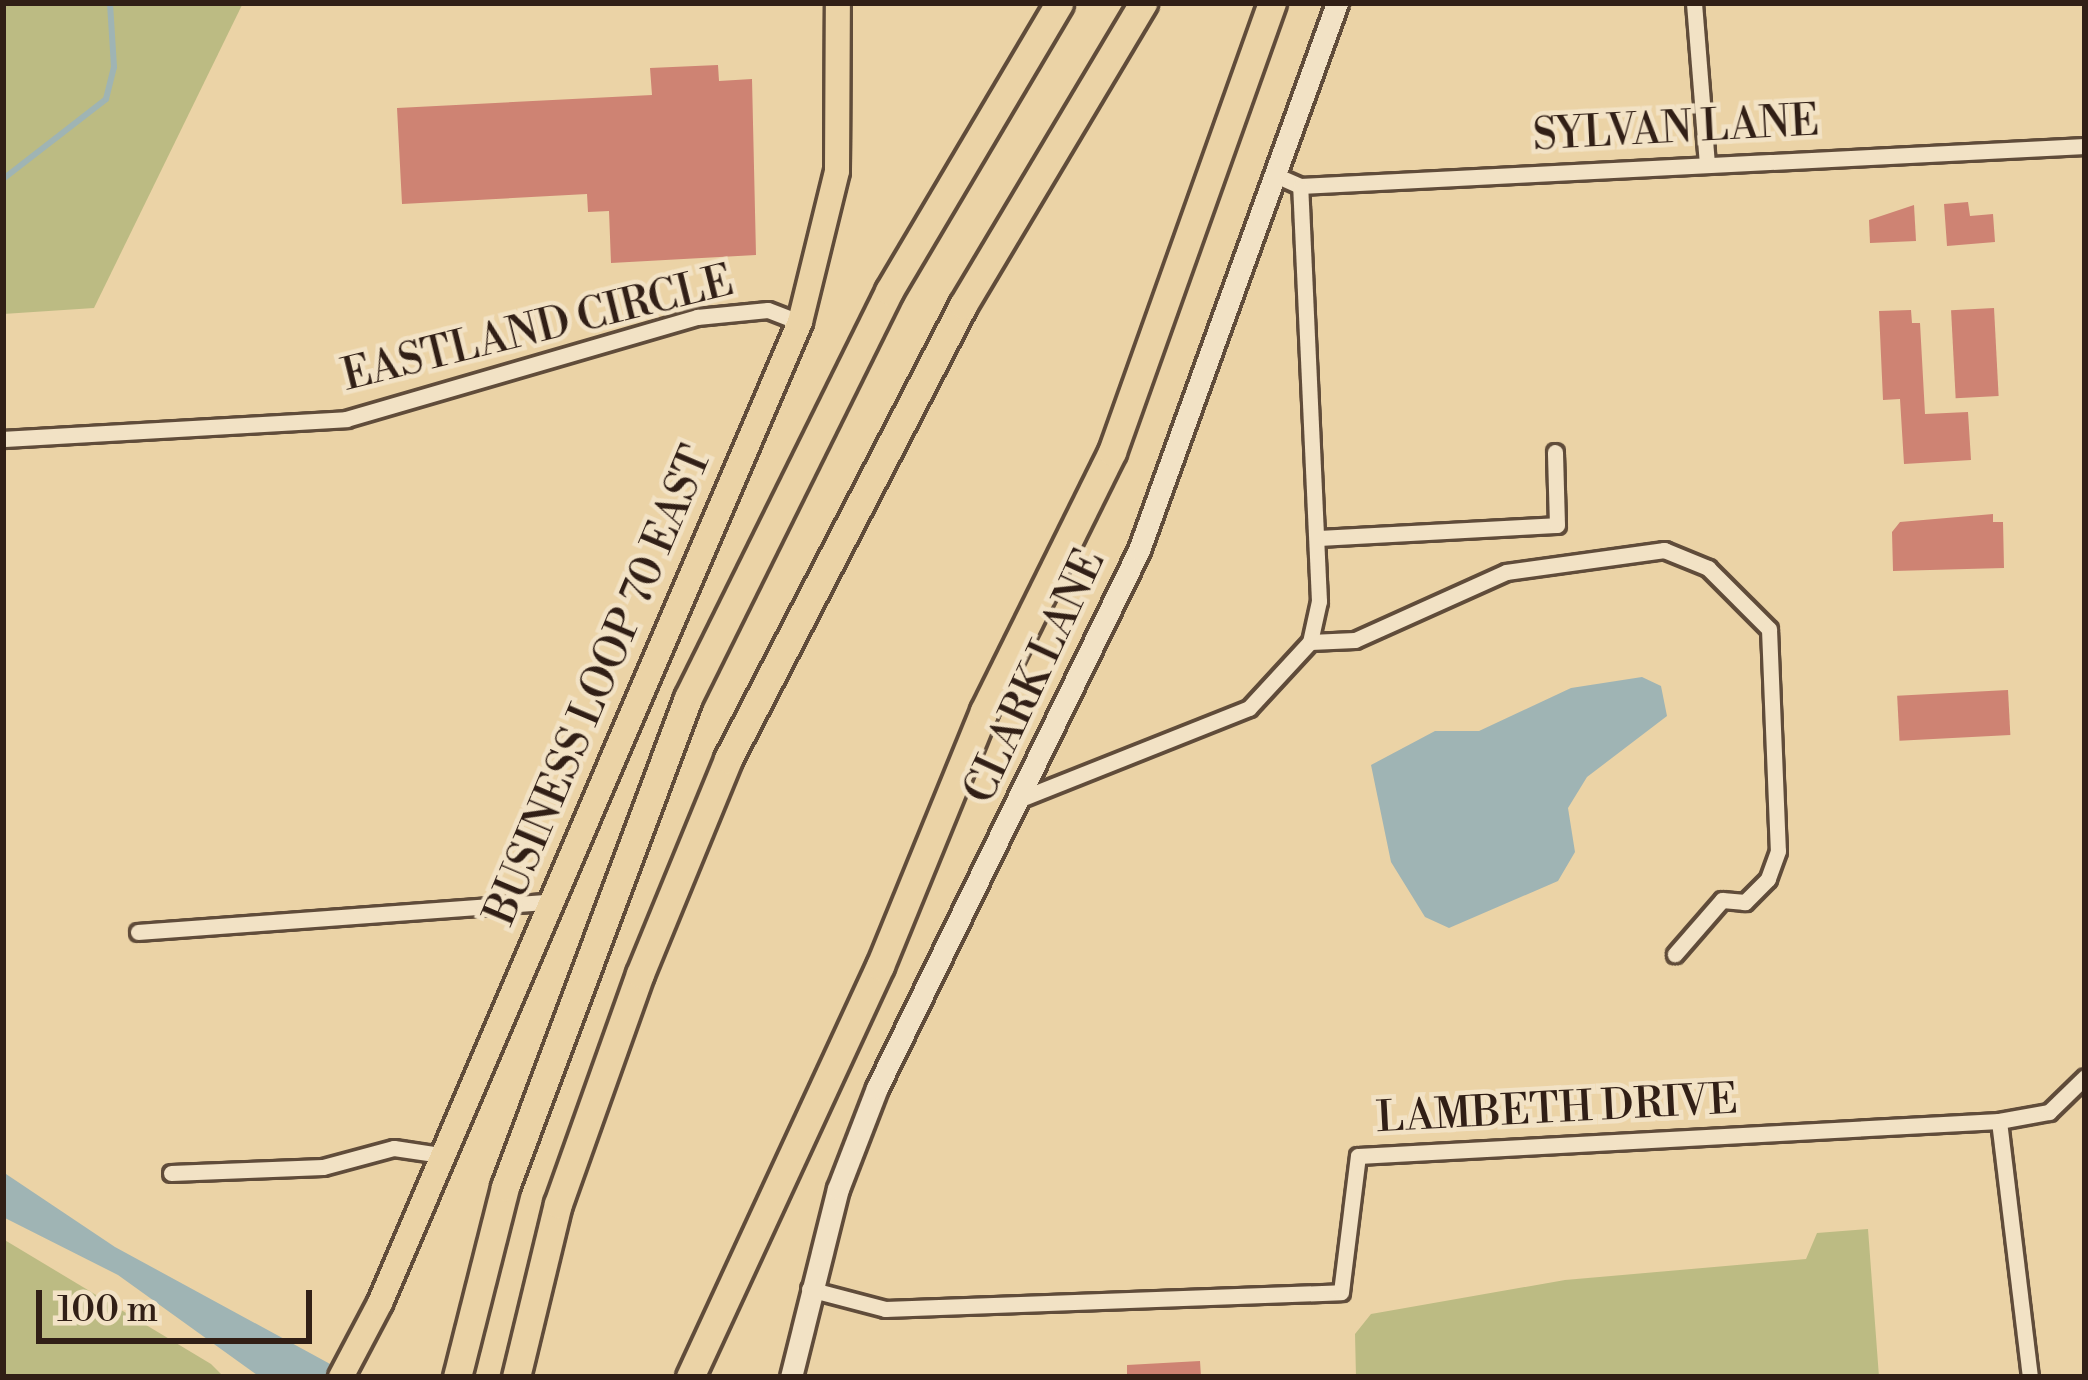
<!DOCTYPE html>
<style>
body{margin:0}
#map{position:relative;width:2088px;height:1380px;overflow:hidden;background:#ebd3a6;font-family:"Libre Bodoni",serif}
div>[style]{position:absolute}
.green>*{inset:0;background:#bcbb83}
.water>*{inset:0;background:#9fb4b4}
.stream>*{height:6px;margin:-3px;padding:0 3px;transform-origin:3px;border-radius:3px;background:#9fb4b4}
.building>*{inset:0;background:#ce8373;transform-origin:0 0}
.roads{filter:drop-shadow(3px 0 #604c3a) drop-shadow(-3px 0 #604c3a) drop-shadow(0 3px #604c3a) drop-shadow(0 -3px #604c3a)}
.street>*{height:15px;margin:-7.5px;padding:0 7.5px;transform-origin:7.5px;border-radius:7.5px;background:#f2e2c5}
.secondary>*{height:21px;margin:-10.5px;padding:0 10.5px;transform-origin:10.5px;border-radius:10.5px;background:#f2e2c5}
.primary>*{height:24px;margin:-12px;padding:0 12px;transform-origin:12px;border-radius:12px;background:#ebd3a6}
.highway>*{height:27px;margin:-13.5px;padding:0 13.5px;transform-origin:13.5px;border-radius:13.5px;background:#ebd3a6}
span{translate:-50% -50%;white-space:nowrap;text-align:center;line-height:1.15;-webkit-text-stroke:9px #f2e2c5;paint-order:stroke}
.street-label{font-size:42px;color:#311f16}
.frame{position:absolute;inset:0;border:6px solid #311f16;pointer-events:none}
.scale{position:absolute;left:36px;top:1290px;width:276px;height:54px;box-sizing:border-box;border:6px solid #311f16;border-top:0;padding-left:15px;font-size:36px;line-height:42px;white-space:nowrap;color:#311f16;-webkit-text-stroke:9px #f2e2c5;paint-order:stroke}
</style>
<div id="map">
<div class="green">
<div style="clip-path:polygon(3px 3px,243px 3px,94px 308px,3px 314px)"></div>
<div style="clip-path:polygon(1868px 1229px,1879px 1377px,1356px 1377px,1355px 1334px,1371px 1314px,1565px 1280px,1806px 1259px,1817px 1233px)"></div>
<div style="clip-path:polygon(3px 1239px,211px 1364px,224px 1377px,3px 1377px)"></div>
</div>
<div class="water">
<div style="clip-path:polygon(1642px 677px,1661px 686px,1667px 716px,1587px 777px,1568px 808px,1575px 852px,1558px 881px,1449px 928px,1425px 917px,1391px 862px,1371px 765px,1435px 731px,1479px 731px,1571px 688px)"></div>
<div style="clip-path:polygon(3px 1172px,115px 1247px,354px 1377px,260px 1377px,118px 1275px,3px 1217px)"></div>
</div>
<div class="stream">
<div style="left:3px;top:179px;width:130px;rotate:-37.8deg"></div>
<div style="left:106px;top:99px;width:33px;rotate:-76deg"></div>
<div style="left:114px;top:67px;width:64px;rotate:-93.6deg"></div>
</div>
<div class="building">
<div style="clip-path:polygon(718px 65px,719px 81px,752px 79px,756px 255px,611px 263px,609px 211px,588px 212px,587px 194px,402px 204px,397px 108px,652px 95px,650px 68px)"></div>
<div style="clip-path:polygon(1968px 202px,1970px 216px,1993px 214px,1995px 242px,1947px 246px,1944px 204px)"></div>
<div style="clip-path:polygon(1914px 205px,1916px 241px,1870px 243px,1869px 220px)"></div>
<div style="left:1994px;top:308px;width:88px;height:43px;rotate:87deg"></div>
<div style="clip-path:polygon(1911px 310px,1912px 323px,1920px 323px,1925px 414px,1968px 412px,1971px 460px,1904px 464px,1900px 399px,1883px 400px,1879px 311px)"></div>
<div style="clip-path:polygon(1993px 514px,1993px 522px,2003px 522px,2004px 568px,1893px 571px,1892px 532px,1900px 522px)"></div>
<div style="left:2008px;top:690px;width:45px;height:111px;rotate:87deg"></div>
<div style="clip-path:polygon(1200px 1361px,1201px 1377px,1127px 1377px,1127px 1365px)"></div>
</div>
<div class="roads">
<div class="street">
<div style="left:1694px;top:3px;width:161px;rotate:85.4deg"></div>
<div style="left:1273px;top:174px;width:30px;rotate:24deg"></div>
<div style="left:1300px;top:186px;width:786px;rotate:-2.92deg"></div>
<div style="left:3px;top:439px;width:344px;rotate:-3.3deg"></div>
<div style="left:346px;top:419px;width:366px;rotate:-16.2deg"></div>
<div style="left:697px;top:317px;width:71px;rotate:-5.6deg"></div>
<div style="left:768px;top:310px;width:34px;rotate:21deg"></div>
<div style="left:1317px;top:538px;width:240px;rotate:-3.1deg"></div>
<div style="left:1557px;top:525px;width:73px;rotate:-91.6deg"></div>
<div style="left:1310px;top:642px;width:45px;rotate:-2.5deg"></div>
<div style="left:1355px;top:640px;width:166px;rotate:-24.2deg"></div>
<div style="left:1506px;top:572px;width:160px;rotate:-7.9deg"></div>
<div style="left:1664px;top:550px;width:48px;rotate:22.2deg"></div>
<div style="left:1708px;top:568px;width:86px;rotate:45deg"></div>
<div style="left:1769px;top:629px;width:222px;rotate:87.7deg"></div>
<div style="left:1778px;top:851px;width:30px;rotate:110deg"></div>
<div style="left:1768px;top:879px;width:33px;rotate:135deg"></div>
<div style="left:1745px;top:902px;width:23px;rotate:-175deg"></div>
<div style="left:1722px;top:900px;width:72px;rotate:131deg"></div>
<div style="left:1023px;top:798px;width:243px;rotate:-21.7deg"></div>
<div style="left:1249px;top:708px;width:90px;rotate:-47.3deg"></div>
<div style="left:1310px;top:642px;width:42px;rotate:-77.6deg"></div>
<div style="left:1319px;top:601px;width:415px;rotate:-92.6deg"></div>
<div style="left:138px;top:932px;width:411px;rotate:-4.2deg"></div>
<div style="left:1999px;top:1121px;width:258px;rotate:83.1deg"></div>
<div style="left:171px;top:1173px;width:152px;rotate:-2.3deg"></div>
<div style="left:323px;top:1167px;width:73px;rotate:-15deg"></div>
<div style="left:394px;top:1148px;width:48px;rotate:8.5deg"></div>
<div style="left:809px;top:1289px;width:79px;rotate:14.7deg"></div>
<div style="left:885px;top:1309px;width:456px;rotate:-2.1deg"></div>
<div style="left:1341px;top:1292px;width:137px;rotate:-82.9deg"></div>
<div style="left:1358px;top:1156px;width:642px;rotate:-3.13deg"></div>
<div style="left:1999px;top:1121px;width:51px;rotate:-10.2deg"></div>
<div style="left:2049px;top:1112px;width:50px;rotate:-44.2deg"></div>
</div>
<div class="secondary">
<div style="left:791px;top:1377px;width:194px;rotate:-76deg"></div>
<div style="left:838px;top:1189px;width:108px;rotate:-68.9deg"></div>
<div style="left:877px;top:1088px;width:598px;rotate:-64.03deg"></div>
<div style="left:1139px;top:550px;width:582px;rotate:-70.1deg"></div>
</div>
<div class="primary">
<div style="left:341px;top:1377px;width:84px;rotate:-62.2deg"></div>
<div style="left:380px;top:1303px;width:1067px;rotate:-66.82deg"></div>
<div style="left:800px;top:322px;width:155px;rotate:-76.2deg"></div>
<div style="left:837px;top:171px;width:168px;rotate:-89.7deg"></div>
</div>
<div class="highway">
<div style="left:457px;top:1377px;width:196px;rotate:-75.8deg"></div>
<div style="left:505px;top:1187px;width:522px;rotate:-69.48deg"></div>
<div style="left:688px;top:698px;width:454px;rotate:-63.7deg"></div>
<div style="left:889px;top:291px;width:334px;rotate:-59.4deg"></div>
<div style="left:516px;top:1377px;width:178px;rotate:-76.4deg"></div>
<div style="left:558px;top:1204px;width:244px;rotate:-70.4deg"></div>
<div style="left:640px;top:974px;width:232px;rotate:-67.7deg"></div>
<div style="left:728px;top:759px;width:511px;rotate:-62.63deg"></div>
<div style="left:963px;top:305px;width:352px;rotate:-59.2deg"></div>
<div style="left:690px;top:1377px;width:453px;rotate:-65.2deg"></div>
<div style="left:880px;top:966px;width:275px;rotate:-67.8deg"></div>
<div style="left:984px;top:711px;width:289px;rotate:-63.7deg"></div>
<div style="left:1112px;top:452px;width:477px;rotate:-70.4deg"></div>
</div>
</div>
<div class="street-label">
<span style="left:1676px;top:130px;rotate:-3deg">SYLVAN LANE</span>
<span style="left:538px;top:330px;rotate:-14deg">EASTLAND CIRCLE</span>
<span style="left:1036px;top:677px;rotate:-65deg">CLARK LANE</span>
<span style="left:600px;top:686px;rotate:-67deg">BUSINESS LOOP 70 EAST</span>
<span style="left:1557px;top:1110px;rotate:-3deg">LAMBETH DRIVE</span>
</div>
<div class="frame"></div>
<div class="scale">100 m</div>
</div>
